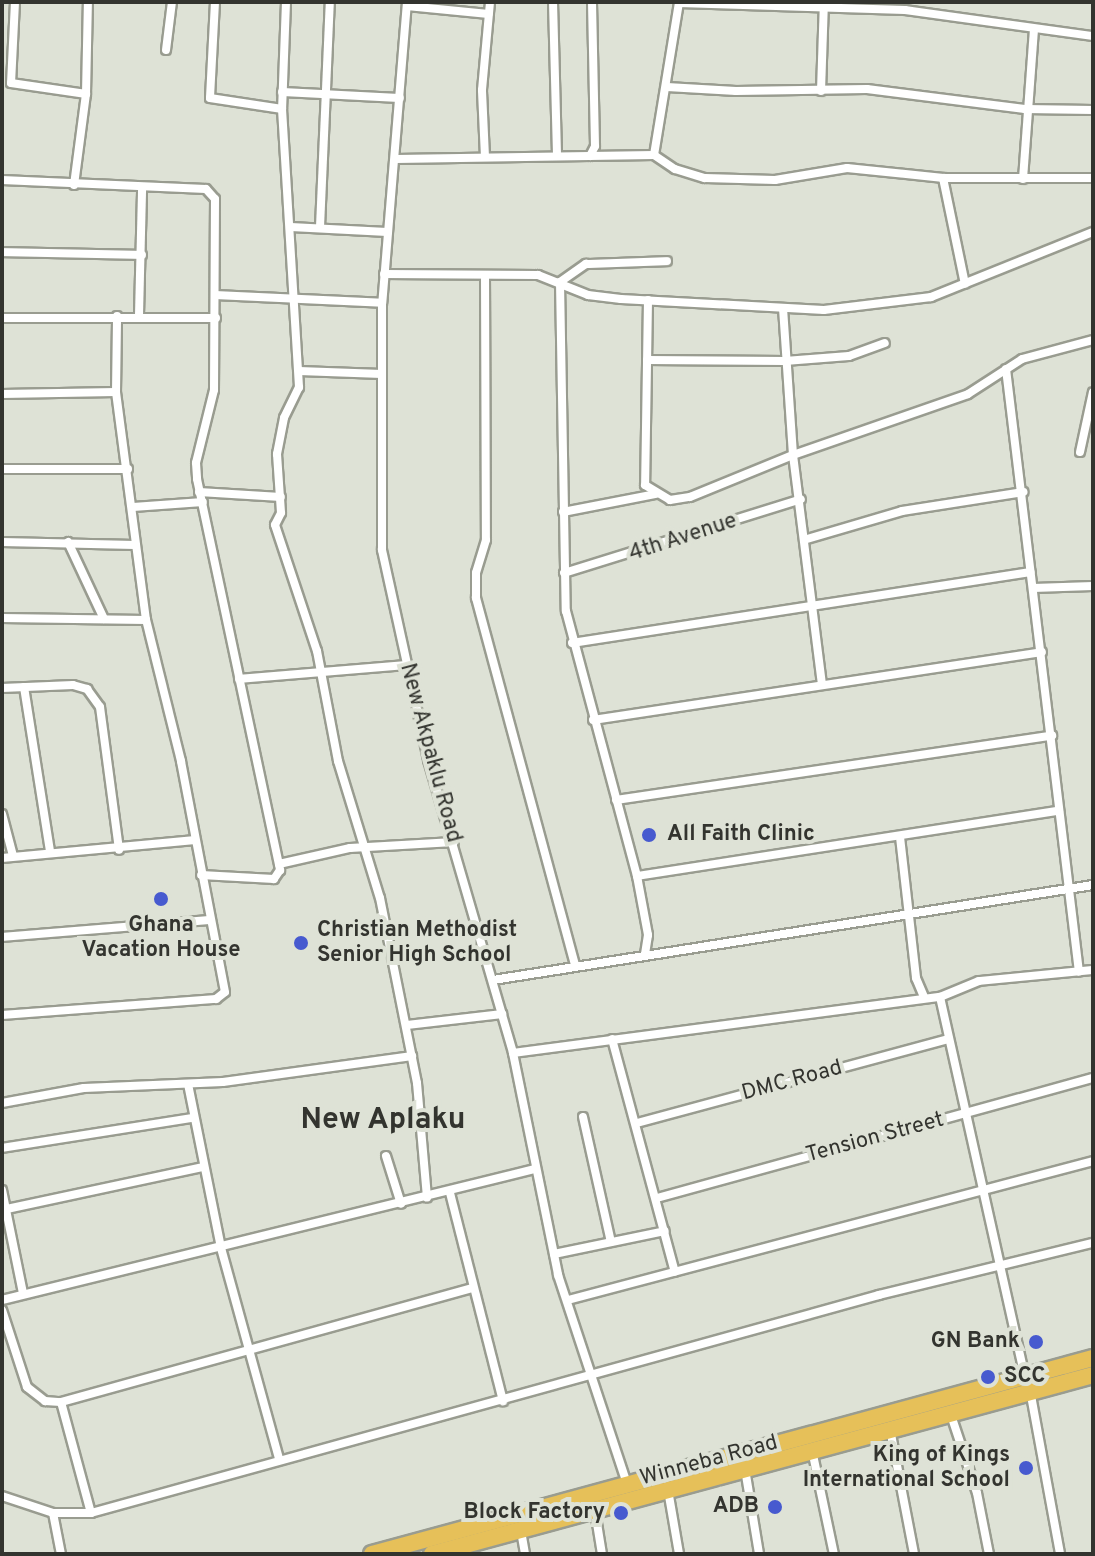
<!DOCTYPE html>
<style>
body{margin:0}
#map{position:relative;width:1095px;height:1556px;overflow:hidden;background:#dee2d6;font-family:Overpass,sans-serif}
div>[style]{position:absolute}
.roads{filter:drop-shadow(2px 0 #999c90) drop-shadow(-2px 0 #999c90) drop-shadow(0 2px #999c90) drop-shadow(0 -2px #999c90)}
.street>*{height:8px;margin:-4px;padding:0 4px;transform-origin:4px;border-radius:4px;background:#fff}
.highway>*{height:16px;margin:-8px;padding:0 8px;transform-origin:8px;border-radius:8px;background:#e6c059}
.dots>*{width:22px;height:22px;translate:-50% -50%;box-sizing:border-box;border:4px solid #dee2d6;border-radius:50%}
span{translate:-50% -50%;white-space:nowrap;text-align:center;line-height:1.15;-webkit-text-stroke:8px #dee2d6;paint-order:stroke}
.street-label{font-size:22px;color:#33342f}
.poi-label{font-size:22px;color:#33342f;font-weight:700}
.left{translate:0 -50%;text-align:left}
.right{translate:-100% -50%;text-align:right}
.district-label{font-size:30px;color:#33342f;font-weight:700}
.frame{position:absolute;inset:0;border:4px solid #33342f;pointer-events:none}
</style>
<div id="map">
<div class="roads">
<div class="street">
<div style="left:15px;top:2px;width:81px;rotate:92.8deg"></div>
<div style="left:11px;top:83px;width:76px;rotate:8.3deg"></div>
<div style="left:215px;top:2px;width:96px;rotate:93deg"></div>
<div style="left:210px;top:98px;width:73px;rotate:8.7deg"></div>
<div style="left:286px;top:2px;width:107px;rotate:92.1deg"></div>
<div style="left:282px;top:109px;width:279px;rotate:86.5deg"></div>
<div style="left:299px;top:387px;width:34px;rotate:116deg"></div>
<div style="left:284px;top:418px;width:37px;rotate:101deg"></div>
<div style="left:277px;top:454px;width:59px;rotate:86.1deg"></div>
<div style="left:281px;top:513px;width:13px;rotate:117deg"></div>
<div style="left:275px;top:525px;width:133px;rotate:71.6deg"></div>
<div style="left:317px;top:651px;width:112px;rotate:79.2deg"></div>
<div style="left:338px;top:761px;width:143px;rotate:73deg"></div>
<div style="left:380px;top:898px;width:189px;rotate:78.7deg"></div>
<div style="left:417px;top:1083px;width:115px;rotate:85deg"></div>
<div style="left:407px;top:2px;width:302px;rotate:94.7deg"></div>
<div style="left:382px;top:303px;width:247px;rotate:90deg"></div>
<div style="left:382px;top:550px;width:215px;rotate:77.6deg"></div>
<div style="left:428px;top:760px;width:305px;rotate:73.8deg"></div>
<div style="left:513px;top:1053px;width:227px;rotate:78.5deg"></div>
<div style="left:558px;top:1275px;width:220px;rotate:71.7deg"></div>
<div style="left:553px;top:2px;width:153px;rotate:88.5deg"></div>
<div style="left:679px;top:3px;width:226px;rotate:1.8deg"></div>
<div style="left:905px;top:10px;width:190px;rotate:7.9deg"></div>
<div style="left:407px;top:6px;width:82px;rotate:5.6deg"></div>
<div style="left:166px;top:50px;width:48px;rotate:-82.9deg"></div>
<div style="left:667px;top:87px;width:69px;rotate:3.3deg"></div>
<div style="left:736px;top:91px;width:131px;rotate:-0.9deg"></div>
<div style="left:867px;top:89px;width:159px;rotate:7.2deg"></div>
<div style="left:1025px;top:109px;width:68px;rotate:0.8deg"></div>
<div style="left:821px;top:91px;width:89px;rotate:-88.1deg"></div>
<div style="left:282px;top:92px;width:118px;rotate:2.9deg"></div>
<div style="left:654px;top:155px;width:155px;rotate:-80.7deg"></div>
<div style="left:590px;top:156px;width:11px;rotate:-63deg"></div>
<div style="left:595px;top:146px;width:144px;rotate:-91.2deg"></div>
<div style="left:485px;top:157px;width:67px;rotate:-92.6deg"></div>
<div style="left:482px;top:90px;width:88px;rotate:-84.8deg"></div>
<div style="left:396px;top:159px;width:258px;rotate:-0.9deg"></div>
<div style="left:654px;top:155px;width:25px;rotate:34deg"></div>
<div style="left:675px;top:169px;width:31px;rotate:17deg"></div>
<div style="left:705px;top:178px;width:70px;rotate:1.6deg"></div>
<div style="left:775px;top:180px;width:73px;rotate:-9.5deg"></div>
<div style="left:847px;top:168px;width:97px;rotate:5.9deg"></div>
<div style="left:943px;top:178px;width:150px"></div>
<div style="left:943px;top:178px;width:108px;rotate:78.3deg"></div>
<div style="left:1023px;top:179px;width:150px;rotate:-85.8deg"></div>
<div style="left:2px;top:180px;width:204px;rotate:2.5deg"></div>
<div style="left:206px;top:189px;width:13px;rotate:48deg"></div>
<div style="left:215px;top:199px;width:191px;rotate:90.3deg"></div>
<div style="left:214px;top:390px;width:75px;rotate:103.9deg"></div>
<div style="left:196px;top:463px;width:16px;rotate:86deg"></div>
<div style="left:197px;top:479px;width:400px;rotate:78deg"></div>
<div style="left:280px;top:870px;width:11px;rotate:124deg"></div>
<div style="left:274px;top:879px;width:73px;rotate:-176.9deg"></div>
<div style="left:74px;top:185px;width:92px;rotate:-82.5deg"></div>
<div style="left:86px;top:94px;width:92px;rotate:-88.8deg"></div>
<div style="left:290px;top:227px;width:98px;rotate:2.9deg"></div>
<div style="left:320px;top:227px;width:225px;rotate:-87.5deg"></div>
<div style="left:2px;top:252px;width:140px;rotate:1.2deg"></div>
<div style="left:384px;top:274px;width:154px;rotate:0.4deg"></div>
<div style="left:538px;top:275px;width:54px;rotate:21.8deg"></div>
<div style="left:588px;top:295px;width:33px;rotate:7deg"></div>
<div style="left:621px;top:299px;width:203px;rotate:3.1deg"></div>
<div style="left:824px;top:310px;width:108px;rotate:-6.9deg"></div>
<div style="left:931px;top:297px;width:175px;rotate:-21.9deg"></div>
<div style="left:485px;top:275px;width:265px;rotate:89.8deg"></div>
<div style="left:486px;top:540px;width:34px;rotate:107deg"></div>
<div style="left:476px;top:573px;width:25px;rotate:90deg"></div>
<div style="left:476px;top:598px;width:380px;rotate:74.9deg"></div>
<div style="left:560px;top:282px;width:329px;rotate:89deg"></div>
<div style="left:566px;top:611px;width:274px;rotate:75deg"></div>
<div style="left:637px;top:876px;width:60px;rotate:79.4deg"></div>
<div style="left:648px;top:935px;width:19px;rotate:99deg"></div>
<div style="left:560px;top:282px;width:32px;rotate:-35deg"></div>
<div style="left:586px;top:264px;width:81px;rotate:-2.1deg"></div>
<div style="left:215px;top:295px;width:167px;rotate:2.7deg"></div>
<div style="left:648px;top:300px;width:185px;rotate:90.9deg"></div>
<div style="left:645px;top:485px;width:29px;rotate:31deg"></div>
<div style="left:670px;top:500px;width:20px;rotate:-9deg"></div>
<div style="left:690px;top:497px;width:111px;rotate:-22.2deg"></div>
<div style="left:793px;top:455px;width:185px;rotate:-19.2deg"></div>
<div style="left:968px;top:394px;width:64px;rotate:-32.9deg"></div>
<div style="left:1022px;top:359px;width:73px;rotate:-15deg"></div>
<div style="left:783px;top:308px;width:147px;rotate:86.1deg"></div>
<div style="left:793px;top:455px;width:230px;rotate:82.8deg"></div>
<div style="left:139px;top:315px;width:127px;rotate:-88.6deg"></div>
<div style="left:2px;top:318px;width:214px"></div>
<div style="left:647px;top:360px;width:138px;rotate:0.4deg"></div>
<div style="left:785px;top:361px;width:64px;rotate:-4.5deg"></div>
<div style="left:849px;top:356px;width:38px;rotate:-20deg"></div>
<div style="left:1006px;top:369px;width:607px;rotate:83.1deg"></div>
<div style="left:299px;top:371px;width:83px;rotate:2.1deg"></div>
<div style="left:2px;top:394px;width:114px;rotate:-1deg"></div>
<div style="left:1080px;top:452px;width:61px;rotate:-77.8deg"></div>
<div style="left:2px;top:469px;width:126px"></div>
<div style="left:199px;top:492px;width:82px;rotate:3.5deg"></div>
<div style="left:133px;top:507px;width:70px;rotate:-4.1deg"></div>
<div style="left:563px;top:512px;width:95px;rotate:-11deg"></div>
<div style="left:807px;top:539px;width:99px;rotate:-16.4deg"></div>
<div style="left:902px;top:511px;width:123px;rotate:-8.9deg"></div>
<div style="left:2px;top:542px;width:133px;rotate:1.3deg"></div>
<div style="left:68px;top:542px;width:85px;rotate:64.9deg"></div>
<div style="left:564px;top:573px;width:248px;rotate:-17.3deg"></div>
<div style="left:1033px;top:588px;width:60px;rotate:-1.9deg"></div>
<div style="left:2px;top:618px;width:144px;rotate:0.8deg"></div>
<div style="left:572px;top:643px;width:464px;rotate:-8.8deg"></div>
<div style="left:239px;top:679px;width:167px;rotate:-4.8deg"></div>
<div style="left:24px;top:687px;width:166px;rotate:81deg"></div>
<div style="left:2px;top:688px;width:71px;rotate:-2.4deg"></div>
<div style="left:73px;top:685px;width:15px;rotate:16deg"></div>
<div style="left:87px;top:689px;width:22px;rotate:54deg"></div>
<div style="left:100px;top:707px;width:144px;rotate:82.4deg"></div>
<div style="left:593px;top:720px;width:454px;rotate:-8.6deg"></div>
<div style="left:616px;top:800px;width:441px;rotate:-8.4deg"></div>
<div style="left:2px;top:814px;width:43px;rotate:75.3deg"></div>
<div style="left:900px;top:837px;width:142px;rotate:83.5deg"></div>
<div style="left:916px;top:978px;width:21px;rotate:67deg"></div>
<div style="left:2px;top:858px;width:194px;rotate:-5.3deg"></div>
<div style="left:279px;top:864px;width:73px;rotate:-12.7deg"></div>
<div style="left:350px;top:848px;width:104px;rotate:-3.3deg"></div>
<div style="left:637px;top:876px;width:427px;rotate:-8.8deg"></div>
<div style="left:2px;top:937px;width:207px;rotate:-4.7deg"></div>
<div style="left:493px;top:980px;width:607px;rotate:-9deg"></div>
<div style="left:940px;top:997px;width:389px;rotate:77.4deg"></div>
<div style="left:2px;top:1015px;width:215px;rotate:-4.3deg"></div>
<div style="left:216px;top:999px;width:11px;rotate:-38deg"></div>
<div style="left:225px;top:992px;width:235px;rotate:-100.8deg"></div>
<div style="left:181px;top:761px;width:145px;rotate:-103.9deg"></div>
<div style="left:146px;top:620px;width:230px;rotate:-97.5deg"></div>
<div style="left:116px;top:392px;width:76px;rotate:-89.2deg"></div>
<div style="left:407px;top:1025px;width:96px;rotate:-6.6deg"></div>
<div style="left:612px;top:1039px;width:241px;rotate:74.9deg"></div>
<div style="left:513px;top:1053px;width:431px;rotate:-7.5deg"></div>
<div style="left:940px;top:997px;width:42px;rotate:-22.3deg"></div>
<div style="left:979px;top:981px;width:115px;rotate:-5.5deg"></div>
<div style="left:188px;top:1084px;width:167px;rotate:78.6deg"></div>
<div style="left:221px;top:1248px;width:218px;rotate:74.6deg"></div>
<div style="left:2px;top:1103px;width:83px;rotate:-10.4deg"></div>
<div style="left:84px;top:1088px;width:139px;rotate:-2.5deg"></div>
<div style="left:223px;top:1082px;width:191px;rotate:-7.8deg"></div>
<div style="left:583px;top:1117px;width:128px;rotate:77.4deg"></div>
<div style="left:637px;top:1123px;width:322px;rotate:-15.1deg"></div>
<div style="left:2px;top:1148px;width:192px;rotate:-9deg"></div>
<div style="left:386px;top:1156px;width:50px;rotate:72.6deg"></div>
<div style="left:2px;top:1190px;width:105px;rotate:78.5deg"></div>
<div style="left:450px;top:1193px;width:215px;rotate:75.7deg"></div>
<div style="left:657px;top:1198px;width:452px;rotate:-15.4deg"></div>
<div style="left:2px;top:1210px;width:206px;rotate:-12.1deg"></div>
<div style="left:554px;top:1254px;width:113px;rotate:-11.7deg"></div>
<div style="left:2px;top:1300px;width:549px;rotate:-13.81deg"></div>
<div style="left:568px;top:1300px;width:543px;rotate:-14.83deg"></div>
<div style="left:2px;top:1310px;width:81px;rotate:72deg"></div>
<div style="left:27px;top:1387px;width:23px;rotate:38deg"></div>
<div style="left:45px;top:1401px;width:16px;rotate:4deg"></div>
<div style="left:61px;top:1402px;width:427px;rotate:-15.5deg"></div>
<div style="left:1030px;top:1390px;width:167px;rotate:79.6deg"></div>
<div style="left:61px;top:1402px;width:115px;rotate:74.9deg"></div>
<div style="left:950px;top:1412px;width:85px;rotate:71.6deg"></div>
<div style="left:977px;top:1493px;width:62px;rotate:78.9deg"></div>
<div style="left:890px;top:1429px;width:127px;rotate:79.1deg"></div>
<div style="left:812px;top:1450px;width:106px;rotate:78.1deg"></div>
<div style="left:745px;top:1469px;width:86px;rotate:80.6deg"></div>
<div style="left:668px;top:1490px;width:65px;rotate:80.2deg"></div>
<div style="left:2px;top:1496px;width:54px;rotate:18.4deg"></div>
<div style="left:53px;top:1513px;width:38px"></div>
<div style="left:91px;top:1513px;width:818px;rotate:-15.46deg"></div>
<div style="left:879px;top:1295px;width:220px;rotate:-13.7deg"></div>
<div style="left:595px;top:1511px;width:44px;rotate:80.8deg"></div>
<div style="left:53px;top:1513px;width:42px;rotate:79deg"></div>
<div style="left:521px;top:1531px;width:23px;rotate:80deg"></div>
</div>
<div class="highway">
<div style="left:372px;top:1554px;width:747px;rotate:-15.21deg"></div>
<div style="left:432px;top:1554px;width:685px;rotate:-15.15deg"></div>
</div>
</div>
<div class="dots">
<div style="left:649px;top:835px;background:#475acf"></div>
<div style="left:161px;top:899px;background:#475acf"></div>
<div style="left:301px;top:943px;background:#475acf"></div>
<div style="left:1036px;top:1342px;background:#475acf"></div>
<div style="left:988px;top:1377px;background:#475acf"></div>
<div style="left:1026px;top:1468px;background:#475acf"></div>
<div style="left:775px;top:1507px;background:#475acf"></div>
<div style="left:621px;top:1513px;background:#475acf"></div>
</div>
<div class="street-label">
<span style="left:683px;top:538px;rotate:-18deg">4th Avenue</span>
<span style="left:430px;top:753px;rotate:75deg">New Akpaklu Road</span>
<span style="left:792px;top:1081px;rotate:-15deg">DMC Road</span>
<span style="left:875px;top:1138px;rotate:-15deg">Tension Street</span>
<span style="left:709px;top:1461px;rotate:-15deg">Winneba Road</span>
</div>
<div class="poi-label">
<span class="left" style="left:667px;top:835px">All Faith Clinic</span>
<span style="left:161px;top:938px">Ghana<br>Vacation House</span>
<span class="left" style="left:317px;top:943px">Christian Methodist<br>Senior High School</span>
<span class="right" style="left:1020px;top:1342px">GN Bank</span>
<span class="left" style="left:1004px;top:1377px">SCC</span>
<span class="right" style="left:1010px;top:1468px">King of Kings<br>International School</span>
<span class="right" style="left:759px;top:1507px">ADB</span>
<span class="right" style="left:605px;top:1513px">Block Factory</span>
</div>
<div class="district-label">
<span style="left:383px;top:1121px">New Aplaku</span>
</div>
<div class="frame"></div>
</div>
